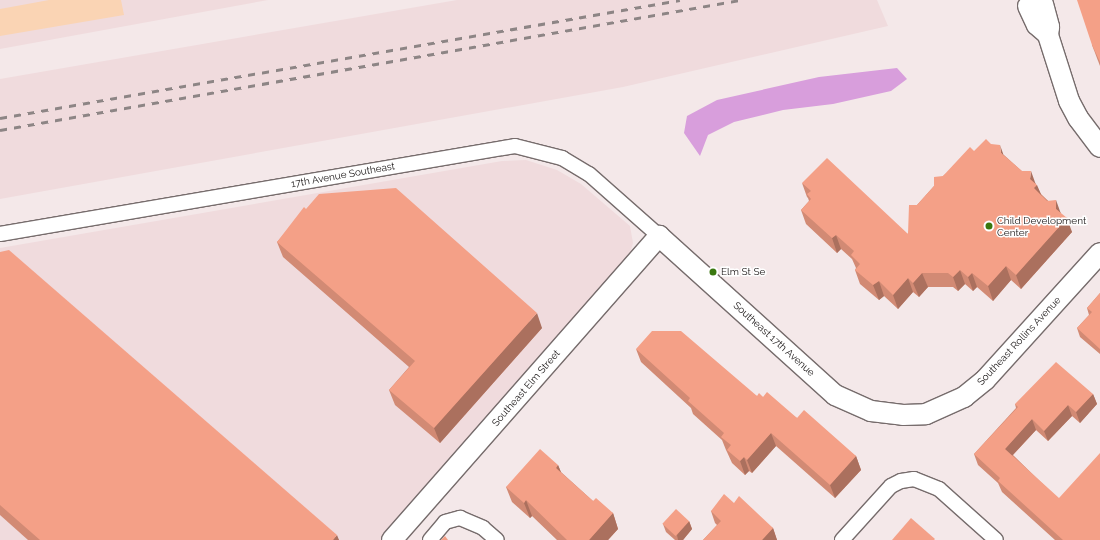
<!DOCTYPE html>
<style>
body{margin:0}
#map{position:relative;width:1100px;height:540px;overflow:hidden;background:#f4e8e9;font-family:Raleway,sans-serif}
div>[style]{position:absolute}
.built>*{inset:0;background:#f0dbdd}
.green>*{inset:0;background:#fad4b4}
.water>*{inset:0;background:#d89edc}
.roads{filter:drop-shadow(1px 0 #766c6c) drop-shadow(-1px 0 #766c6c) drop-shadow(0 1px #766c6c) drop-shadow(0 -1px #766c6c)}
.street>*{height:14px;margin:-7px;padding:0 7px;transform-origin:7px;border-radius:7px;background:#fff}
.secondary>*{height:20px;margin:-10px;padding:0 10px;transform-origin:10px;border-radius:10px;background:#fff}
.rail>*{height:3px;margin-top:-1.5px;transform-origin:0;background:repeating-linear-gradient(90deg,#8d8585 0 7px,transparent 0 14px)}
.wall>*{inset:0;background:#d28a74}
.shaded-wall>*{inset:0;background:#ab705e}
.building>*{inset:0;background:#f4a087;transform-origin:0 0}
.dots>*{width:11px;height:11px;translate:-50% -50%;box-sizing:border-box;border:2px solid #fff;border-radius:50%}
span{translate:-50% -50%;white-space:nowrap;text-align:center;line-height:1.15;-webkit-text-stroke:3px #fff;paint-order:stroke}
.street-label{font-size:10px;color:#242020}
.poi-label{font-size:10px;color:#242020}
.left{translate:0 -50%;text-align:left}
</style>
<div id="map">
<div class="built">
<div style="clip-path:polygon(0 0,268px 0,0 49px)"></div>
<div style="clip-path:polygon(457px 0,877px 0,888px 26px,623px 87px,0 199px,0 79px)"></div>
<div style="clip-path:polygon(526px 160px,557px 170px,581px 184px,630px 226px,633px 243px,628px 260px,383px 540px,0 540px,0 248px,502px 161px)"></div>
</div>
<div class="green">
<div style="clip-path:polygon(49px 0,121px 0,124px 15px,0 36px,0 9px)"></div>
</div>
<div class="water">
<div style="clip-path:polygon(897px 68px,907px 79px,891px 91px,833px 104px,783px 110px,734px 122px,708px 135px,700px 156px,684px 133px,687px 116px,717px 100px,819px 77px)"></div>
</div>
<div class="roads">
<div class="street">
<div style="left:0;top:234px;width:522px;rotate:-9.7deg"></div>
<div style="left:515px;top:146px;width:49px;rotate:14.3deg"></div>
<div style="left:562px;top:158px;width:31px;rotate:31deg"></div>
<div style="left:589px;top:174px;width:94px;rotate:41.5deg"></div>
<div style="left:430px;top:540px;width:23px;rotate:-50deg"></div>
<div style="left:445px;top:522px;width:16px;rotate:-15deg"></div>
<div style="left:460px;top:518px;width:25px;rotate:23deg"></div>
<div style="left:483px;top:528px;width:18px;rotate:41deg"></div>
<div style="left:842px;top:540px;width:73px;rotate:-47.8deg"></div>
<div style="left:891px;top:486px;width:11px;rotate:-27deg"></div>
<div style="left:901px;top:481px;width:13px;rotate:-9deg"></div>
<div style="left:914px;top:479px;width:27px;rotate:22deg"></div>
<div style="left:939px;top:489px;width:76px;rotate:41.8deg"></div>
</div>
<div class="secondary">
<div style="left:1043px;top:4px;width:24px;rotate:75deg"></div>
<div style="left:1049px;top:27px;width:8px;rotate:97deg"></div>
<div style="left:1048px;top:35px;width:69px;rotate:72.3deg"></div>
<div style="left:1069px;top:101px;width:19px;rotate:62deg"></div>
<div style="left:1078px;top:118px;width:36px;rotate:53deg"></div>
<div style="left:1028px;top:6px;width:21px;rotate:65deg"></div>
<div style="left:1037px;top:25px;width:11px;rotate:41deg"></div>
<div style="left:392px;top:540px;width:405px;rotate:-48.7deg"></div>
<div style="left:659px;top:236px;width:237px;rotate:42.1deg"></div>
<div style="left:835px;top:395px;width:39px;rotate:24deg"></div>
<div style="left:871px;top:411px;width:32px;rotate:7deg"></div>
<div style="left:903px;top:415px;width:23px;rotate:-2deg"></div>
<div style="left:926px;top:414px;width:42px;rotate:-24.1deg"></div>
<div style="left:964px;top:397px;width:27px;rotate:-39deg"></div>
<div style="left:985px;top:380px;width:171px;rotate:-47.8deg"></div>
</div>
</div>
<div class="rail">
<div style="left:0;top:118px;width:690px;rotate:-9.84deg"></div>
<div style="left:0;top:130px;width:751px;rotate:-9.96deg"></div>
</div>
<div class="wall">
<div style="clip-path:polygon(1100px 0,1100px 66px,1092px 45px)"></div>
<div style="clip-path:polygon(974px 151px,1004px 155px,1035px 183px,1041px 194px,1060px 212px,1072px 232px,1021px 289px,1011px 280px,993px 301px,977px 287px,973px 291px,965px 284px,958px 291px,953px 287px,928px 287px,919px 297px,913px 292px,898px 309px,884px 296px,879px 300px,860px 284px,855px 270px,856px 268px,852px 259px,841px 249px,837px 253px,806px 224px,801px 210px,809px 201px,808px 198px,807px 197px,802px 183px,908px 234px,917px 205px,943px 176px)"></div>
<div style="clip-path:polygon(306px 209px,542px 328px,440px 443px,395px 405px,389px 390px,409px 367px,283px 257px,277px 242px)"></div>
<div style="clip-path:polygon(0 252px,339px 540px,28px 540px,0 515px)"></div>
<div style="clip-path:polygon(1100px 293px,1100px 354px,1080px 337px,1077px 328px,1089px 315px,1087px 308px)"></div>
<div style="clip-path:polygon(636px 349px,757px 396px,763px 397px,797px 418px,856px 456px,861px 470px,835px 498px,776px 446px,752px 473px,749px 471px,745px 475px,732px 463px,727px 452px,726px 450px,722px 440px,693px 414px,691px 408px,641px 362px)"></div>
<div style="clip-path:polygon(1093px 394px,1097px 404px,1080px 423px,1072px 416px,1048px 441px,1036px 430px,1013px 455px,1100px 540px,1055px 540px,1002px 492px,998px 483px,978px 465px,974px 454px,1016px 408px,1015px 404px)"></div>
<div style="clip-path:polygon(558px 465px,561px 472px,593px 501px,613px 513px,618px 529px,608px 540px,557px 540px,532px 516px,530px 518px,512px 502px,506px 487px)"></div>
<div style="clip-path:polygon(734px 503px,773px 528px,777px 540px,703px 540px,717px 525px,715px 523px,711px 511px)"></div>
<div style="clip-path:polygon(689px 521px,692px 529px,683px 540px,675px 540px,666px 532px,663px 524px)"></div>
</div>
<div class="shaded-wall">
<div style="clip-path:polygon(1000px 145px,1005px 159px,1001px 153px)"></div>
<div style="clip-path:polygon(1031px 171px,1036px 185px,1037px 185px,1043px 199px,1039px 202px,1030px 179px)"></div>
<div style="clip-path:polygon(1056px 200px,1061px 214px,1056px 209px)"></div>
<div style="clip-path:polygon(1067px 218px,1072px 232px,1021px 289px,1016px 275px)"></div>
<div style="clip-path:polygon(836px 235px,841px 249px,837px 253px,832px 238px)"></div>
<div style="clip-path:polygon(1006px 266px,1011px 280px,993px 301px,988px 286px)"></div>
<div style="clip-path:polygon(960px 270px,965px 284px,958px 291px,953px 277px)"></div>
<div style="clip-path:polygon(922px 273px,928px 287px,919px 297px,913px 283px)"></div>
<div style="clip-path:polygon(972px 273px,977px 287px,973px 291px,968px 277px)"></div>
<div style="clip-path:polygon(908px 278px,913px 292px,898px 309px,893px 295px)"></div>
<div style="clip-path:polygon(879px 281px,884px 296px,879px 300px,873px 285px)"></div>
<div style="clip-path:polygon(537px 313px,542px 328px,440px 443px,434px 428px)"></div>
<div style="clip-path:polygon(1093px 394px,1097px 404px,1080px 423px,1076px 412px)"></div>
<div style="clip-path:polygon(1068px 405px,1072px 416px,1048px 441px,1044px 431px)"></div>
<div style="clip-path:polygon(1032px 419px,1036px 430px,1009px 459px,1005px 449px)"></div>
<div style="clip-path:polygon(771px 433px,776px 446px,752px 473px,747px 460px)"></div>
<div style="clip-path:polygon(856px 456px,861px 470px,835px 498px,830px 485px)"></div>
<div style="clip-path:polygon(744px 457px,749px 471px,745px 475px,740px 461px)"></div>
<div style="clip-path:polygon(558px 465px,564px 480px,556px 468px)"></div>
<div style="clip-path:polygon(526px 500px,532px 516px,530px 518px,524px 503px)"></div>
<div style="clip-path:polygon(613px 513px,618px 529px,608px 540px,589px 540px)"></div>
<div style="clip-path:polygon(689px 521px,692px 529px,683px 540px,678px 540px,677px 535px)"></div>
<div style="clip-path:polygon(773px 528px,777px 540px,762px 540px)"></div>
<div style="clip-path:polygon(337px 535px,339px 540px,333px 540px)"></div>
</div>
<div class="building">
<div style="clip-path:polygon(1077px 0,1100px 0,1100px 62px,1092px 45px)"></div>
<div style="clip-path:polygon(986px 139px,991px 144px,1000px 145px,1001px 153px,1022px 171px,1031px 171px,1030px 179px,1037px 185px,1034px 188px,1047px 201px,1056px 200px,1056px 209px,1067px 218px,1016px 275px,1006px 266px,988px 286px,972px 273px,968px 277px,960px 270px,953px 277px,948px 273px,922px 273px,913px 283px,908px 278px,893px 295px,879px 281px,873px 285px,855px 270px,860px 264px,851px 255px,854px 251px,836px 235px,832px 238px,801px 210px,811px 199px,807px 194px,811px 191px,802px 183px,827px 158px,908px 234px,909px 205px,917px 205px,934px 186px,934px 177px,943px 176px,970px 147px,974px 151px)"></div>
<div style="clip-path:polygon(396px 188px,537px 313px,434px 428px,389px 390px,415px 361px,277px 242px,304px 207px,306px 209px,319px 194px)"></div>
<div style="clip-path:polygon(9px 250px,337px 535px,333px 540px,40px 540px,0 505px,0 252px)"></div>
<div style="clip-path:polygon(1100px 293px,1100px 349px,1077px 328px,1092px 312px,1087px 308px)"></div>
<div style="clip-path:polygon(652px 331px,681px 331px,757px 396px,759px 393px,763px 397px,767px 392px,797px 418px,804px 410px,856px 456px,830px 485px,771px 433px,747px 460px,744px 457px,740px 461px,727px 450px,731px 445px,721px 437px,724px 433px,688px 401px,690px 398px,636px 349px)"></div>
<div style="clip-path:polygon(1056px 362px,1093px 394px,1076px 412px,1068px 405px,1044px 431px,1032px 419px,1005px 449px,1059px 498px,1100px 453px,1100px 540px,1063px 540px,998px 481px,1000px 478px,974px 454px,1018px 407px,1015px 404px)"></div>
<div style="clip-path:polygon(540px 449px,558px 465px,556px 468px,593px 501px,596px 498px,613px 513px,589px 540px,567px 540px,526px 500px,524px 503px,506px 487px)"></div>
<div style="clip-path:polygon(724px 494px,734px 503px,739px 496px,773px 528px,762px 540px,703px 540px,721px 521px,711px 511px)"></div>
<div style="left:676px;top:509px;width:18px;height:20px;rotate:43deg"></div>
<div style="clip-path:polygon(911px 518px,935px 539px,934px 540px,892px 540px)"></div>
<div style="clip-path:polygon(445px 536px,448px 540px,441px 540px)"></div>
</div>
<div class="dots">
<div style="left:989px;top:226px;background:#3a770f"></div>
<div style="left:713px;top:272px;background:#3a770f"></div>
</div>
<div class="street-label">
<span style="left:343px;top:175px;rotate:-10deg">17th Avenue Southeast</span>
<span style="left:774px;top:339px;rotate:42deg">Southeast 17th Avenue</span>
<span style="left:1019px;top:341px;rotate:-47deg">Southeast Rollins Avenue</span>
<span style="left:526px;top:388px;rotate:-49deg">Southeast Elm Street</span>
</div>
<div class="poi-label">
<span class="left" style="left:997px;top:226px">Child Development<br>Center</span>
<span class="left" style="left:721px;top:272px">Elm St Se</span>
</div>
</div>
